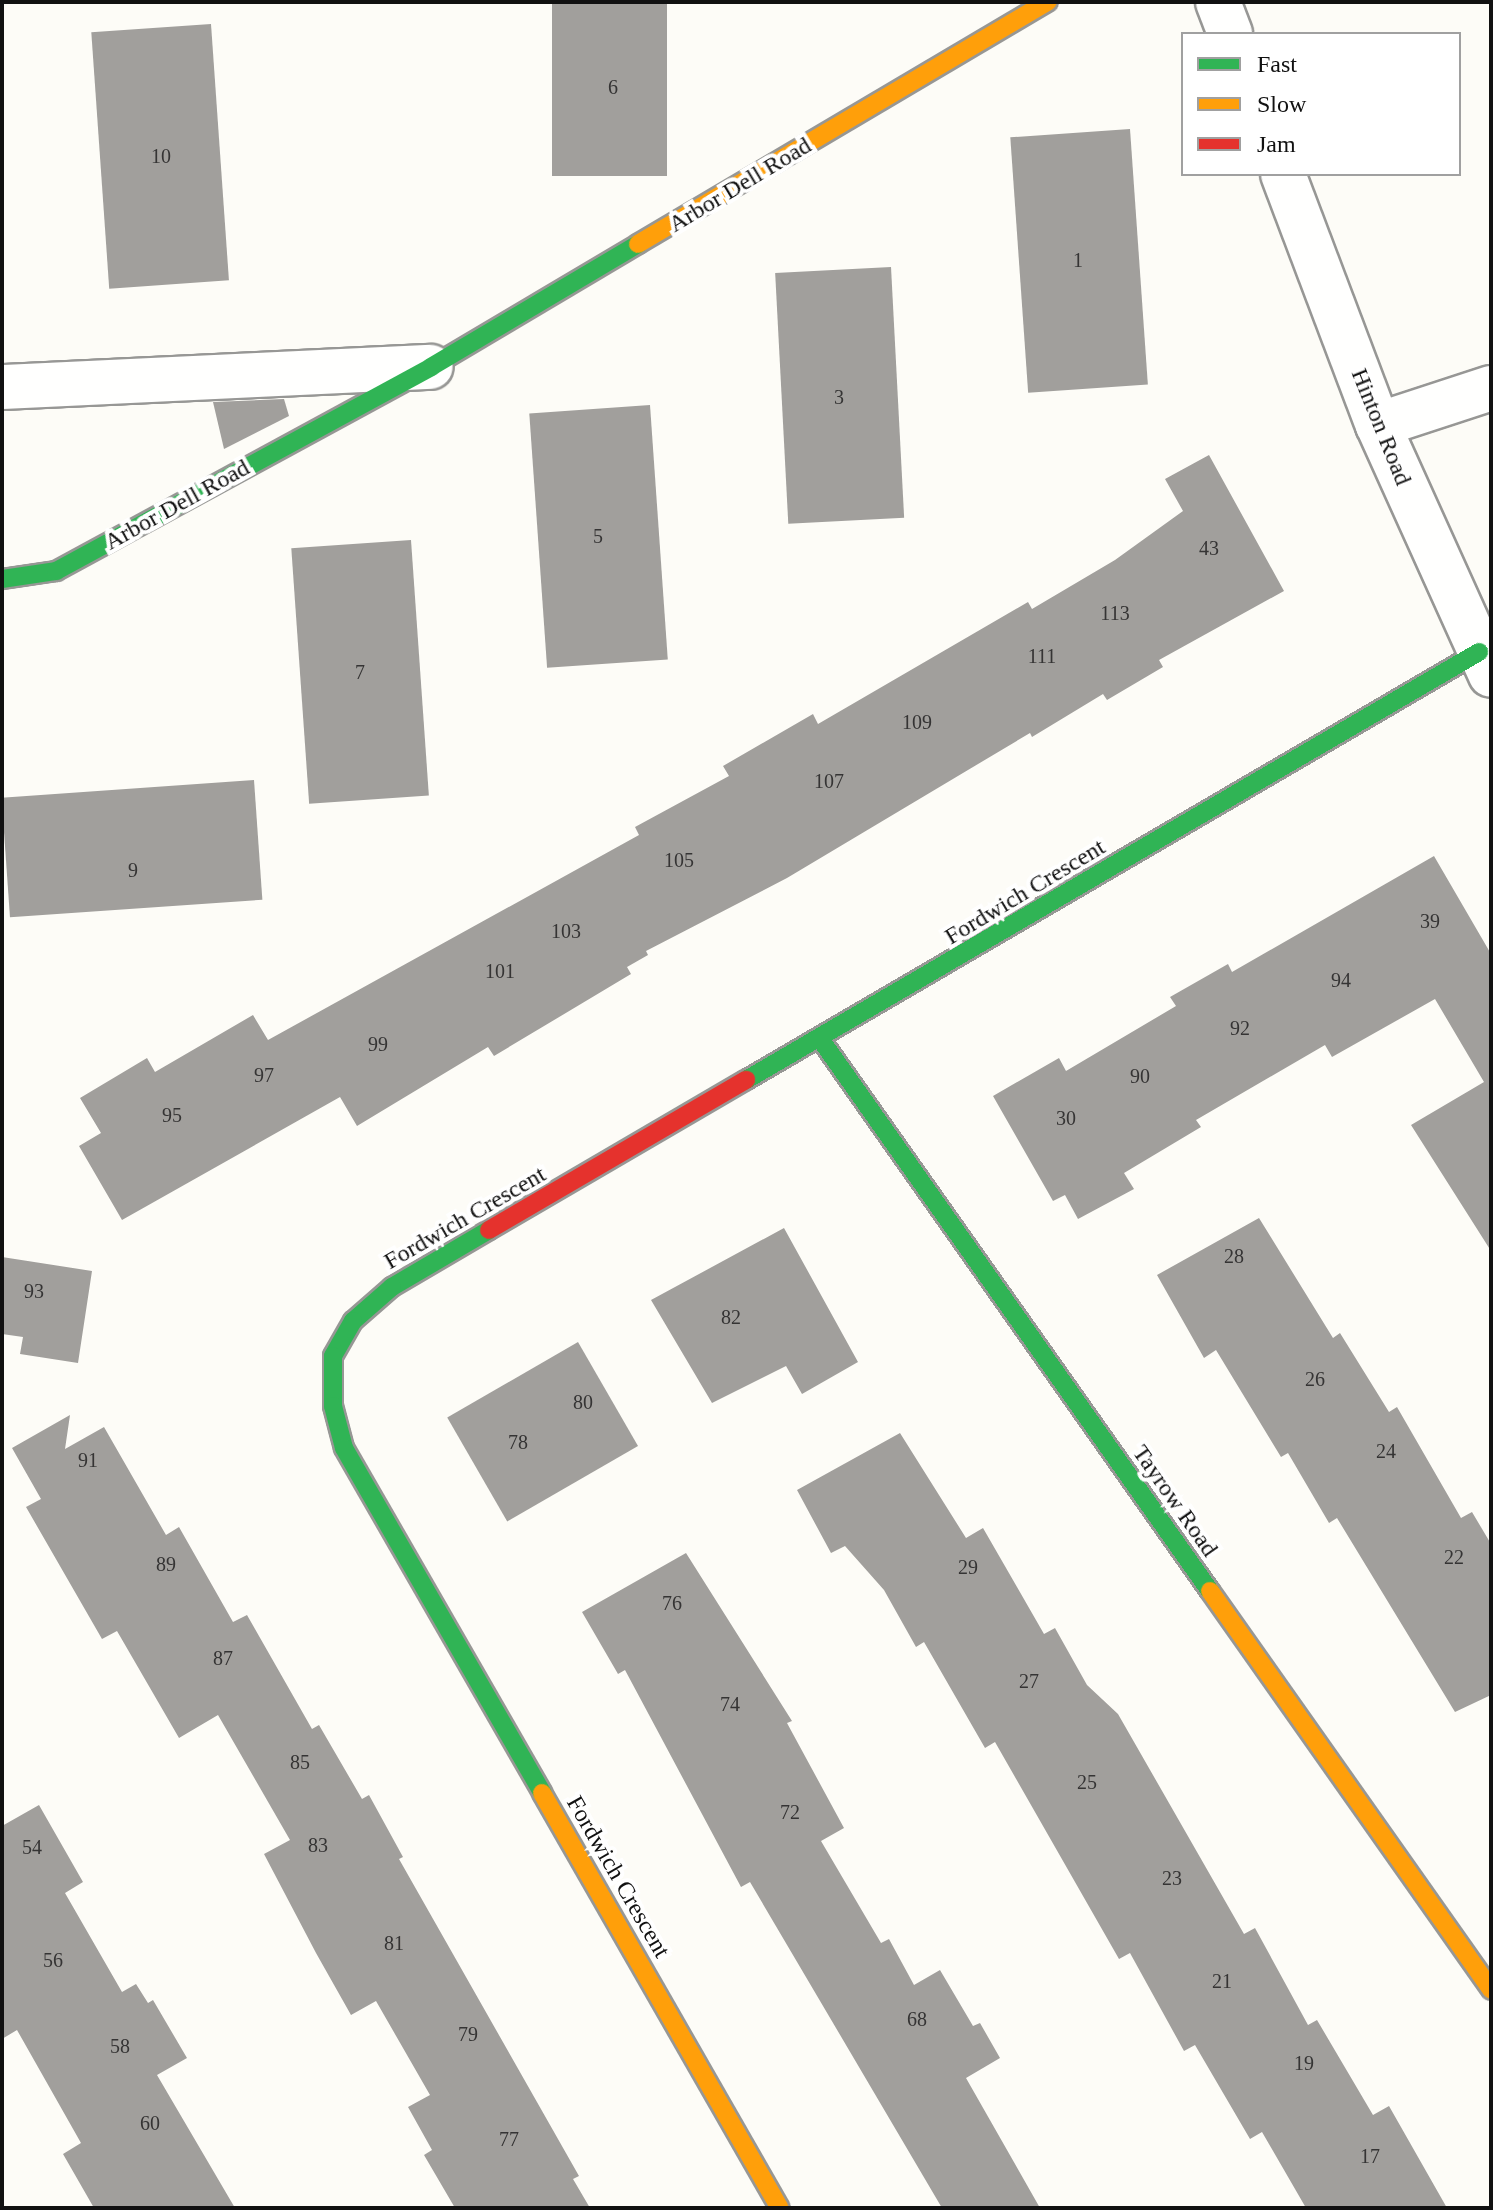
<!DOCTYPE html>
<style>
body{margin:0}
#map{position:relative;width:1493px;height:2210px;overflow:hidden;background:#fdfcf7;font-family:Georgia,serif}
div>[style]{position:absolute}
.building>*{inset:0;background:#a19f9c;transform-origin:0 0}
.roads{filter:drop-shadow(2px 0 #979795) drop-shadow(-2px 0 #979795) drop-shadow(0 2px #979795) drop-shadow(0 -2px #979795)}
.street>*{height:44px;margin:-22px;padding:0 22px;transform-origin:22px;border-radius:22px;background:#fffffe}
.fast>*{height:18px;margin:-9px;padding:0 9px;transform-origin:9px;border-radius:9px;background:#30b455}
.slow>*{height:18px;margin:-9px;padding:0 9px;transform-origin:9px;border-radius:9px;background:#ff9f0a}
.jam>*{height:18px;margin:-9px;padding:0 9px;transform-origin:9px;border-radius:9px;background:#e5322d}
span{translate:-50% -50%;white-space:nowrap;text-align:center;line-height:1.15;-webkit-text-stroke:8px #fff;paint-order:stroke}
.number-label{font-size:20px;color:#353434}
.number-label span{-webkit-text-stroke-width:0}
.street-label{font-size:24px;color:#111}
.frame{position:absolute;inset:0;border:4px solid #111;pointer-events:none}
.legend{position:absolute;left:1181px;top:32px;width:280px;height:144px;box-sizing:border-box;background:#fff;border:2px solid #a0a0a0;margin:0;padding:10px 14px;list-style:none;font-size:24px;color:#111}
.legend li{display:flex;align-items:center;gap:16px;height:40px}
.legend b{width:40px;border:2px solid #a0a0a0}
</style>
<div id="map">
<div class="building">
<div style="left:552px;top:2px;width:115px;height:174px"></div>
<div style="left:211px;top:24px;width:257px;height:120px;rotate:86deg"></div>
<div style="left:1130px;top:129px;width:256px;height:120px;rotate:86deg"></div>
<div style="left:891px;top:267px;width:251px;height:116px;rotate:87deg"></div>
<div style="clip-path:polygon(284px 399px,289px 416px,224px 449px,213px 402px)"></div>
<div style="left:650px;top:405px;width:255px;height:121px;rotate:86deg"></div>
<div style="clip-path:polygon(1209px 455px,1284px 591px,1159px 660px,1163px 667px,1107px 700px,1103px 694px,1032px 737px,1030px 733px,787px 878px,646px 951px,648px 955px,627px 967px,631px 974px,494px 1056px,488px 1047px,357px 1126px,340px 1097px,122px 1220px,79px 1146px,101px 1133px,80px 1098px,147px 1058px,155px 1072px,253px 1015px,268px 1040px,639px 835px,635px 827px,729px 776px,723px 766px,813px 714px,818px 724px,1028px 602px,1032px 609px,1115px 560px,1183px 511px,1165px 479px)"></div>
<div style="left:411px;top:540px;width:256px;height:120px;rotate:86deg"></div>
<div style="left:254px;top:780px;width:120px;height:253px;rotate:86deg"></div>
<div style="clip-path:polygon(1434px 856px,1491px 954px,1491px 1251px,1411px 1125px,1484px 1082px,1435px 999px,1332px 1057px,1325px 1045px,1196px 1120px,1201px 1127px,1124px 1173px,1134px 1189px,1078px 1219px,1065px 1195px,1053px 1201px,993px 1096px,1059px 1058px,1066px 1071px,1176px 1006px,1170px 997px,1228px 964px,1232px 972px)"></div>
<div style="clip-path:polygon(1259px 1218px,1333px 1338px,1340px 1333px,1389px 1412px,1397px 1407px,1461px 1518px,1472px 1512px,1491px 1544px,1491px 1695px,1455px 1712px,1337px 1518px,1329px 1523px,1288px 1453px,1281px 1457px,1216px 1350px,1204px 1358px,1157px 1275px)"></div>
<div style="clip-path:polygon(784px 1228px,858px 1362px,802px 1394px,786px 1366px,712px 1403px,651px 1300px)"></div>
<div style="clip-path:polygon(2px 1257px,92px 1271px,78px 1363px,20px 1354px,23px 1337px,2px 1334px)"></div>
<div style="left:578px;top:1342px;width:120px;height:151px;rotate:60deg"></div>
<div style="clip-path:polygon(70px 1415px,65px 1449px,104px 1427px,166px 1535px,179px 1527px,233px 1622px,247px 1615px,312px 1729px,319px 1725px,362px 1799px,369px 1795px,403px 1857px,399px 1859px,579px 2176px,573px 2179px,590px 2208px,455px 2208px,424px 2155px,432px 2150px,408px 2107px,430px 2095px,376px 2001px,351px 2015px,316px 1953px,264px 1854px,290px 1840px,218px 1715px,179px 1738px,117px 1631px,102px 1639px,26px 1507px,41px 1499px,12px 1448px)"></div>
<div style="clip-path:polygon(900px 1433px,966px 1538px,983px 1528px,1044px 1634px,1055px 1628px,1087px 1685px,1118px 1714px,1244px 1934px,1255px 1928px,1308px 2025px,1317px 2020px,1373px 2115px,1389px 2106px,1447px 2208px,1306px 2208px,1262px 2132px,1250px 2139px,1195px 2045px,1184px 2051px,1130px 1953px,1119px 1959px,995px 1742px,985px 1748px,924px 1642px,916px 1647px,884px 1590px,845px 1546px,831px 1553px,797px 1490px)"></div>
<div style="clip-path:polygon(686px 1553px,792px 1721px,787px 1723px,844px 1828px,821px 1841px,881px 1943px,889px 1939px,914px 1985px,940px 1970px,973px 2026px,980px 2023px,1000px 2058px,966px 2078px,1040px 2208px,942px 2208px,750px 1882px,741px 1887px,625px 1670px,618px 1674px,582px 1612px)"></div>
<div style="clip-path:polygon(39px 1805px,83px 1882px,65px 1893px,122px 1992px,136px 1984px,148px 2003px,153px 2000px,187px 2058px,157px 2075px,235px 2208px,94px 2208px,63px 2154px,81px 2143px,17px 2030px,2px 2039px,2px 1826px)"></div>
</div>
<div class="roads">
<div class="street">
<div style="left:1218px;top:2px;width:34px;rotate:69deg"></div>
<div style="left:1283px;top:174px;width:268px;rotate:69.3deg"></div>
<div style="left:1378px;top:425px;width:274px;rotate:65.7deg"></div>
<div style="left:2px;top:387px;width:429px;rotate:-2.7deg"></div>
<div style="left:1378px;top:425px;width:119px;rotate:-18.1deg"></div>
</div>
<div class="fast">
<div style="left:2px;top:579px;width:55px;rotate:-8.4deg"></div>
<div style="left:56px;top:571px;width:427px;rotate:-28.5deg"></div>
<div style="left:431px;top:367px;width:241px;rotate:-30.7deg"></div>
<div style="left:821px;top:1040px;width:674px;rotate:54.78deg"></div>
<div style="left:746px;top:1080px;width:849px;rotate:-30.28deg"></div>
<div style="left:489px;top:1230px;width:113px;rotate:149.6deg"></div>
<div style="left:392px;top:1287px;width:52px;rotate:138.9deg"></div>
<div style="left:353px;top:1321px;width:40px;rotate:119.7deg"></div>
<div style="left:333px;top:1356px;width:50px;rotate:90deg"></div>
<div style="left:333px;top:1406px;width:43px;rotate:75.3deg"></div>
<div style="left:344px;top:1448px;width:398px;rotate:60.1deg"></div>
</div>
<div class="slow">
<div style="left:638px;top:244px;width:476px;rotate:-30.6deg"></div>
<div style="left:1210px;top:1591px;width:488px;rotate:54.8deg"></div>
<div style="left:542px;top:1793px;width:478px;rotate:60.2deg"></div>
</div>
<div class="jam">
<div style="left:489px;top:1230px;width:298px;rotate:-30.3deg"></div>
</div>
</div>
<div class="number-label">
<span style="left:613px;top:87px">6</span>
<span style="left:161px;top:156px">10</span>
<span style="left:1078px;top:260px">1</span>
<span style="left:839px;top:397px">3</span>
<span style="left:598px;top:536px">5</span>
<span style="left:1209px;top:548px">43</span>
<span style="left:1115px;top:613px">113</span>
<span style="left:1042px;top:656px">111</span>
<span style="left:360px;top:672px">7</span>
<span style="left:917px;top:722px">109</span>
<span style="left:829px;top:781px">107</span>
<span style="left:679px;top:860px">105</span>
<span style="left:133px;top:870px">9</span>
<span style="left:1430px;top:921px">39</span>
<span style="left:566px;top:931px">103</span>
<span style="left:500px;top:971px">101</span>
<span style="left:1341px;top:980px">94</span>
<span style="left:1240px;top:1028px">92</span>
<span style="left:378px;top:1044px">99</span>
<span style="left:264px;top:1075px">97</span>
<span style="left:1140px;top:1076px">90</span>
<span style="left:172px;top:1115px">95</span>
<span style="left:1066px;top:1118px">30</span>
<span style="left:1234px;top:1256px">28</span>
<span style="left:34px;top:1291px">93</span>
<span style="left:731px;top:1317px">82</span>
<span style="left:1315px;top:1379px">26</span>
<span style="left:583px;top:1402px">80</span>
<span style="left:518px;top:1442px">78</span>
<span style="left:1386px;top:1451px">24</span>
<span style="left:88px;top:1460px">91</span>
<span style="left:1454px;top:1557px">22</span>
<span style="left:166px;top:1564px">89</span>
<span style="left:968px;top:1567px">29</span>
<span style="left:672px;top:1603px">76</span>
<span style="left:223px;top:1658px">87</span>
<span style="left:1029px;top:1681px">27</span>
<span style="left:730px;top:1704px">74</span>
<span style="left:300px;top:1762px">85</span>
<span style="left:1087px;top:1782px">25</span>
<span style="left:790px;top:1812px">72</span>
<span style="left:318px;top:1845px">83</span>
<span style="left:32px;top:1847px">54</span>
<span style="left:1172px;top:1878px">23</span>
<span style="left:394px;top:1943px">81</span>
<span style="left:53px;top:1960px">56</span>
<span style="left:1222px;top:1981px">21</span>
<span style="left:917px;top:2019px">68</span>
<span style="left:468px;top:2034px">79</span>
<span style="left:120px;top:2046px">58</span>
<span style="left:1304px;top:2063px">19</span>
<span style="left:150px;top:2123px">60</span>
<span style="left:509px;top:2139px">77</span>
<span style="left:1370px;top:2156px">17</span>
</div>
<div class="street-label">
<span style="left:740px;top:185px;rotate:-31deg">Arbor Dell Road</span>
<span style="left:1381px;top:427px;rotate:68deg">Hinton Road</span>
<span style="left:177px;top:505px;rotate:-29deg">Arbor Dell Road</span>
<span style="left:1025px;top:892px;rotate:-31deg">Fordwich Crescent</span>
<span style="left:465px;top:1218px;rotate:-30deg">Fordwich Crescent</span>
<span style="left:1175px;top:1501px;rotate:55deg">Tayrow Road</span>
<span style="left:618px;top:1877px;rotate:60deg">Fordwich Crescent</span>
</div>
<div class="frame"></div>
<ul class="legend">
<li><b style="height:10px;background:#30b455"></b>Fast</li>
<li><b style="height:10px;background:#ff9f0a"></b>Slow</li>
<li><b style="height:10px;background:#e5322d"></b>Jam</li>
</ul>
</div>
